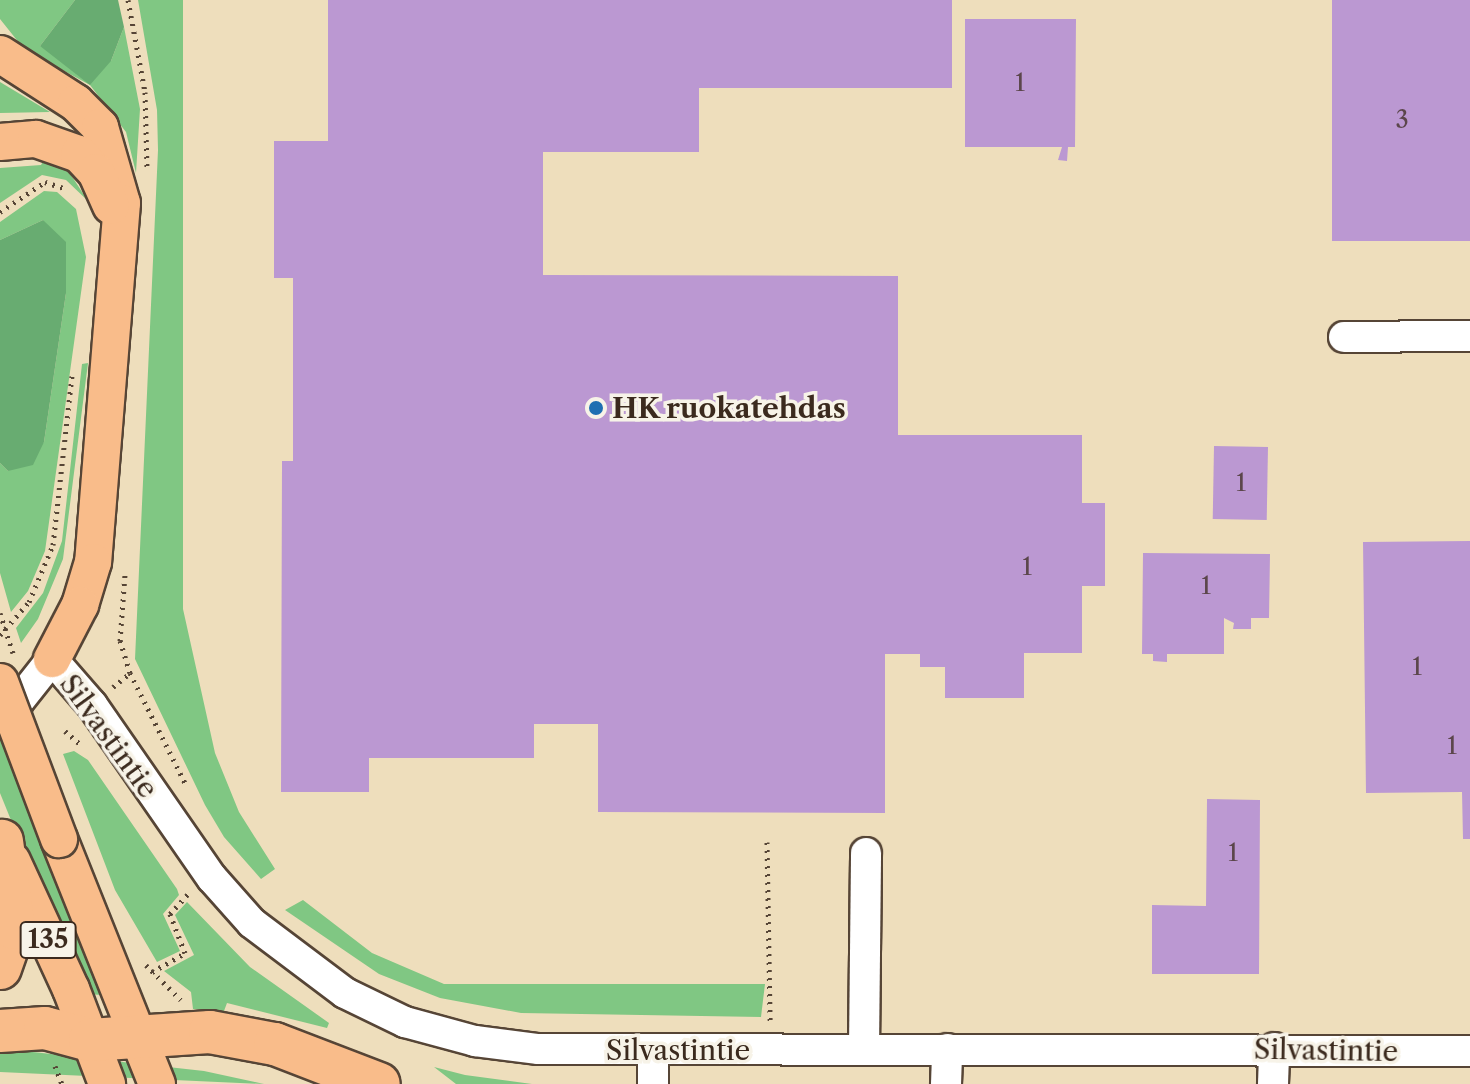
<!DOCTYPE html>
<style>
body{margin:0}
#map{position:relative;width:1470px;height:1084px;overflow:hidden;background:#eedebc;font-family:"Libre Caslon Text",serif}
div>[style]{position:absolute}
.green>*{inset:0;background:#80c783}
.forest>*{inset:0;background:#68ac71}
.building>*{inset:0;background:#bb98d2;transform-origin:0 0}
.path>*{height:5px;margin-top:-2.5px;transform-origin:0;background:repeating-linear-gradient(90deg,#564536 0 2px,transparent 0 8px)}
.roads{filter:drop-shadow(2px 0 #564536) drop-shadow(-2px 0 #564536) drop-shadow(0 2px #564536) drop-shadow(0 -2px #564536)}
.minor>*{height:30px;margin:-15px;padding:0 15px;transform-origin:15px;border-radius:15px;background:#fff}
.major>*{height:36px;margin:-18px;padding:0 18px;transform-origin:18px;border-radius:18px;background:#f9bc8a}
.highway>*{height:42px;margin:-21px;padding:0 21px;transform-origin:21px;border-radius:21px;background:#f9bc8a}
.path-bridge>*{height:5px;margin-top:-2.5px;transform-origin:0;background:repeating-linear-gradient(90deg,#564536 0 2px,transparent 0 8px)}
.bridges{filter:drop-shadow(2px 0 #564536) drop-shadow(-2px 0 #564536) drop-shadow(0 2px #564536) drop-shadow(0 -2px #564536)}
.major-bridge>*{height:36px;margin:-18px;padding:0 18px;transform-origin:18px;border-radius:18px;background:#f9bc8a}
.dots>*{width:22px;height:22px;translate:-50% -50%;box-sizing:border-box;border:4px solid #f7f3e8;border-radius:50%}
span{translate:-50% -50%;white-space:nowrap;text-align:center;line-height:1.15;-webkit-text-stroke:7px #f7f3e8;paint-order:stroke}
.number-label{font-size:24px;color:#5b464b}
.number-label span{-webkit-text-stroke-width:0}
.shield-label span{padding:2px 6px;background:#f7f3e8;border:2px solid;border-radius:6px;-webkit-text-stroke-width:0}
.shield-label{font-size:26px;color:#3b2a1e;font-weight:700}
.poi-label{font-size:28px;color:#3b2a1e;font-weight:700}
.left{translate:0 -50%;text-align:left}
.street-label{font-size:28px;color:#3b2a1e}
</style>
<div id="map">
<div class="green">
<div style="clip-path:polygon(0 0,75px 0,40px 46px,111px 61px,124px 27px,140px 109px,136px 173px,126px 132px,90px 85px,24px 49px,0 19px)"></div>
<div style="clip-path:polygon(138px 0,183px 0,183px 609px,215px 753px,239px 812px,275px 869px,261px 879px,224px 837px,205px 805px,135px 659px,158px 150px,157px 110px)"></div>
<div style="clip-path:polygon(0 82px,50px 112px,0 113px)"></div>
<div style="clip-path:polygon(45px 158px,69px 172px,88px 201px,66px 180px,42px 175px,0 203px,0 168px,41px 165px)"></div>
<div style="clip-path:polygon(44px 191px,57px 192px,76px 209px,86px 257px,45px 551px,28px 591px,11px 612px,0 573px,0 463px,8px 471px,44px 442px,66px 293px,43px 220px,0 240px,0 222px)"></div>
<div style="clip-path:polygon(88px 363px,63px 559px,38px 619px,21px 643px,16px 628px,43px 593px,62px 541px,82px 364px)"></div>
<div style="clip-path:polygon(0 736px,104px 995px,82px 994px,28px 862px,0 793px)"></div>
<div style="clip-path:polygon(74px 751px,88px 760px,177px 889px,179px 895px,163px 914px,180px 951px,157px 962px,115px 890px,63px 754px)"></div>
<div style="clip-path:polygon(303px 900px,372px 953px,444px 984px,765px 984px,761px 1017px,521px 1013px,440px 998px,379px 974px,285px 910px)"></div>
<div style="clip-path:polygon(187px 902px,250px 967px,329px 1023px,327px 1028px,227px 1003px,224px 1011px,193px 1009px,191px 992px,164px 971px,194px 955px,175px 915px)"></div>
<div style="clip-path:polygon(24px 1051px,204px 1071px,264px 1084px,0 1072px,0 1052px)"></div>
<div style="clip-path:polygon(434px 1067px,465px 1075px,532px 1084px,456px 1084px)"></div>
</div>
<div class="forest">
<div style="clip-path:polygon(75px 0,118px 0,124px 27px,111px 61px,90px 85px,40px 46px)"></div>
<div style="clip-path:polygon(43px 220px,66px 242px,66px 293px,44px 442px,33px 465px,8px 471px,0 463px,0 240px)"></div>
</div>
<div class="building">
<div style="clip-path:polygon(328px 0,952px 0,952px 88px,699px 88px,699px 152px,543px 152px,543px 275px,898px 276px,898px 435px,1082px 435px,1082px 503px,1105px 503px,1105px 586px,1082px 586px,1082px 653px,1024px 653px,1024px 698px,945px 698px,945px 667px,920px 667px,920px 654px,885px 654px,885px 813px,598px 812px,598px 724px,534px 724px,534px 758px,369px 758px,369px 792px,281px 792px,282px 461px,293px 461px,293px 278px,274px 278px,274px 141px,328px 141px)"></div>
<div style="left:1332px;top:0;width:138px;height:241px"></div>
<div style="clip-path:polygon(965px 19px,1076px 19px,1075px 147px,1068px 147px,1067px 161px,1058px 160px,1062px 147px,965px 147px)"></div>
<div style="left:1214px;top:446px;width:54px;height:73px;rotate:1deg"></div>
<div style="clip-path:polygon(1470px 541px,1470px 839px,1463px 839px,1462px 792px,1366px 793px,1363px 542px)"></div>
<div style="clip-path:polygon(1143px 553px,1270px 554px,1269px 618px,1251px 618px,1251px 629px,1233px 629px,1234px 623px,1224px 618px,1224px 654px,1167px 654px,1167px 662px,1153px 661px,1153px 654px,1142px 654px)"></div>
<div style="clip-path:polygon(1207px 799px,1260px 800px,1259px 974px,1152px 974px,1152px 905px,1206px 906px)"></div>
</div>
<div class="path">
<div style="left:128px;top:0;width:94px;rotate:79.5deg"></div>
<div style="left:145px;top:92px;width:77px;rotate:88.5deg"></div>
<div style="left:0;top:212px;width:54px;rotate:-33.7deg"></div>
<div style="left:45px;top:182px;width:20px;rotate:18deg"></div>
<div style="left:0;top:635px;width:44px;rotate:-48.7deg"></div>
<div style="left:29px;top:602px;width:62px;rotate:-67.2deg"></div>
<div style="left:53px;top:545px;width:170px;rotate:-83.6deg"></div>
<div style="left:130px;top:673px;width:125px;rotate:63.4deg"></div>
<div style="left:113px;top:687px;width:22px;rotate:-39deg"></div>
<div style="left:130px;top:673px;width:34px;rotate:-107deg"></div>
<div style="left:120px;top:641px;width:66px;rotate:-85.7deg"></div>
<div style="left:65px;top:731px;width:23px;rotate:41deg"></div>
<div style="left:767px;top:842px;width:180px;rotate:89deg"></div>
<div style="left:146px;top:965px;width:49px;rotate:45deg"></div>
<div style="left:152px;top:972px;width:38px;rotate:-30deg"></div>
<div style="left:185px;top:953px;width:42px;rotate:-111deg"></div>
<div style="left:170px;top:914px;width:27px;rotate:-48deg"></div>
<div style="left:55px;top:1066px;width:19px;rotate:69deg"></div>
</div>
<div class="roads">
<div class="minor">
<div style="left:1344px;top:337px;width:126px;rotate:-0.5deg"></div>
<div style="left:0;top:712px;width:21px;rotate:-29deg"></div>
<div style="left:18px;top:702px;width:55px;rotate:-51.7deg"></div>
<div style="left:52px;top:659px;width:61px;rotate:49deg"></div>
<div style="left:92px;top:705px;width:211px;rotate:55.3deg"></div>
<div style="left:212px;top:878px;width:60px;rotate:48.4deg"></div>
<div style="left:252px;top:923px;width:116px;rotate:37deg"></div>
<div style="left:345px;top:993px;width:67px;rotate:25.8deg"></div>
<div style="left:405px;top:1022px;width:73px;rotate:15.2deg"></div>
<div style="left:475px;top:1041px;width:64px;rotate:7.2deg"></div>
<div style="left:538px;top:1049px;width:932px;rotate:0.12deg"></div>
<div style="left:864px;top:1049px;width:196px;rotate:-89.4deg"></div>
<div style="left:653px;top:1050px;width:34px;rotate:90deg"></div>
<div style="left:946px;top:1084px;width:35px;rotate:-88deg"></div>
<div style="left:1273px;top:1084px;width:36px;rotate:-88deg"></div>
</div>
<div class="major">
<div style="left:0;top:54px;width:90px;rotate:32.8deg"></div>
<div style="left:76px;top:103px;width:34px;rotate:45deg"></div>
<div style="left:100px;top:127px;width:79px;rotate:73.9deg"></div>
<div style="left:122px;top:203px;width:360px;rotate:94.6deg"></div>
<div style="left:93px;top:562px;width:45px;rotate:106.8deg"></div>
<div style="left:80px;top:605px;width:61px;rotate:117.4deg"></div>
<div style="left:0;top:142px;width:36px;rotate:-5deg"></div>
<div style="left:36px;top:139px;width:46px;rotate:19.2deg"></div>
<div style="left:79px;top:154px;width:25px;rotate:47deg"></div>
<div style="left:96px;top:172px;width:37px;rotate:66deg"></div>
<div style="left:59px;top:839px;width:264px;rotate:68.2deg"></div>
<div style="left:12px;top:861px;width:141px;rotate:65.3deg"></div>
<div style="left:71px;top:989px;width:102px;rotate:69.2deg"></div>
</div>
<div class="highway">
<div style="left:0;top:968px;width:42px;rotate:-70.7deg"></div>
<div style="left:14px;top:928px;width:88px;rotate:-97.9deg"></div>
<div style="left:0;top:1031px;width:45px;rotate:-3.8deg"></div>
<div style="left:45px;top:1028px;width:47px;rotate:14.9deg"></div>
<div style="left:90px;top:1040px;width:120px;rotate:-3.8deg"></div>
<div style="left:210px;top:1032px;width:66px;rotate:10.5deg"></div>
<div style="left:275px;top:1044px;width:111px;rotate:21deg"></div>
</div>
</div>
<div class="path-bridge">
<div style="left:0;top:613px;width:42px;rotate:72deg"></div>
</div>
<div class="bridges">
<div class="major-bridge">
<div style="left:0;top:682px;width:168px;rotate:69.4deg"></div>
</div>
</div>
<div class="dots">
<div style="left:596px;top:408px;background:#1f6fb2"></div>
</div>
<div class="number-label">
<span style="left:1020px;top:83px">1</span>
<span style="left:1402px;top:120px">3</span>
<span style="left:1241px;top:483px">1</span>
<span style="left:1027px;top:567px">1</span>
<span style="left:1206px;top:586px">1</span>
<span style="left:1417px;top:667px">1</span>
<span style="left:1452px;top:746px">1</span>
<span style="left:1233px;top:853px">1</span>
</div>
<div class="shield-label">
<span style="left:48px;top:940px">135</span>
</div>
<div class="poi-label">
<span class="left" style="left:612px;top:408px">HK ruokatehdas</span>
</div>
<div class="street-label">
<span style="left:109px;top:736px;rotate:54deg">Silvastintie</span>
<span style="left:678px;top:1050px">Silvastintie</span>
<span style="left:1326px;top:1050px;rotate:1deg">Silvastintie</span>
</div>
</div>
